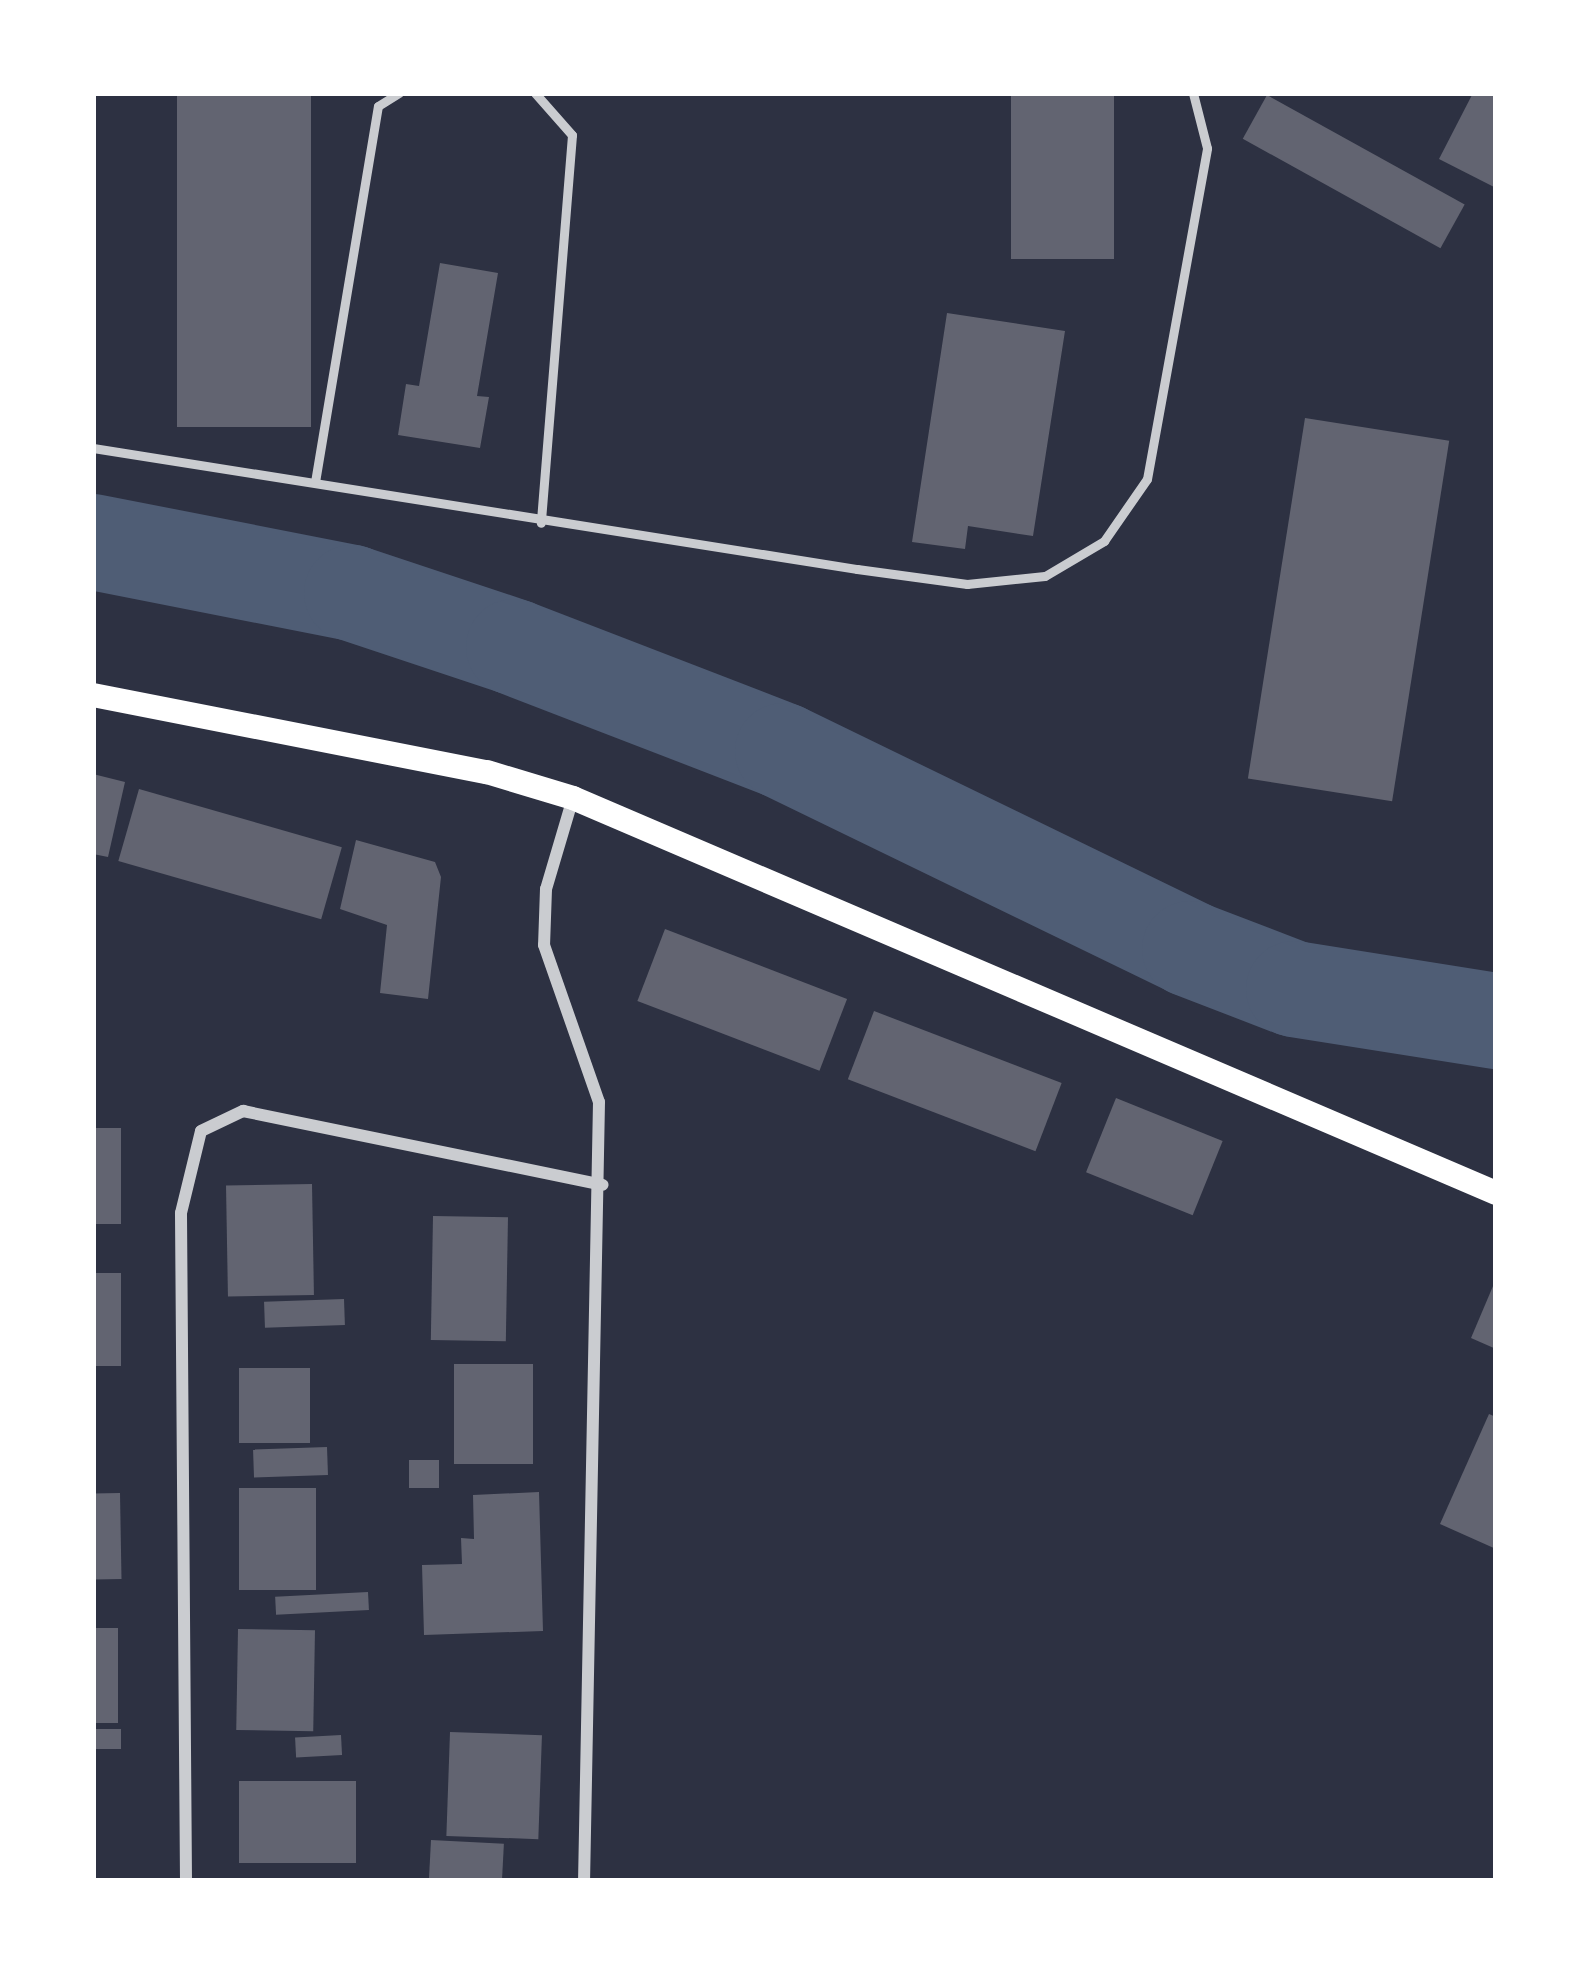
<!DOCTYPE html>
<style>
body{margin:0}
#map{position:relative;width:1589px;height:1974px;overflow:hidden;background:#2d3142;font-family:Arial,sans-serif}
div>[style]{position:absolute}
.river>*{height:96px;margin:-48px;padding:0 48px;transform-origin:48px;border-radius:48px;background:#4f5d75}
.building>*{inset:0;background:#626471;transform-origin:0 0}
.service>*{height:9px;margin:-4.5px;padding:0 4.5px;transform-origin:4.5px;border-radius:4.5px;background:#caccd0}
.minor>*{height:12px;margin:-6px;padding:0 6px;transform-origin:6px;border-radius:6px;background:#caccd0}
.secondary>*{height:24px;margin:-12px;padding:0 12px;transform-origin:12px;border-radius:12px;background:#fff}
span{translate:-50% -50%;white-space:nowrap;text-align:center;line-height:1.15;-webkit-text-stroke:9px #fff;paint-order:stroke}
.frame{position:absolute;inset:0;border:96px solid #fff;pointer-events:none}
</style>
<div id="map">
<div class="river">
<div style="left:93px;top:542px;width:264px;rotate:11.1deg"></div>
<div style="left:352px;top:593px;width:171px;rotate:18.4deg"></div>
<div style="left:514px;top:647px;width:288px;rotate:21.1deg"></div>
<div style="left:783px;top:751px;width:453px;rotate:25.9deg"></div>
<div style="left:1190px;top:949px;width:111px;rotate:21deg"></div>
<div style="left:1294px;top:989px;width:205px;rotate:9deg"></div>
</div>
<div class="building">
<div style="left:177px;top:93px;width:134px;height:334px"></div>
<div style="left:1011px;top:93px;width:103px;height:166px"></div>
<div style="clip-path:polygon(1473px 93px,1496px 93px,1496px 188px,1439px 159px)"></div>
<div style="left:1267px;top:95px;width:226px;height:50px;rotate:29deg"></div>
<div style="clip-path:polygon(440px 263px,498px 273px,477px 396px,489px 397px,480px 448px,398px 435px,406px 384px,419px 386px)"></div>
<div style="clip-path:polygon(947px 313px,1065px 331px,1033px 536px,968px 526px,965px 549px,912px 542px)"></div>
<div style="left:1305px;top:418px;width:146px;height:365px;rotate:9deg"></div>
<div style="clip-path:polygon(93px 774px,125px 782px,108px 857px,93px 854px)"></div>
<div style="left:139px;top:789px;width:211px;height:75px;rotate:16deg"></div>
<div style="clip-path:polygon(356px 840px,435px 862px,441px 877px,428px 999px,380px 993px,387px 925px,340px 909px)"></div>
<div style="left:665px;top:929px;width:195px;height:77px;rotate:21deg"></div>
<div style="left:874px;top:1011px;width:201px;height:73px;rotate:21deg"></div>
<div style="left:1116px;top:1098px;width:115px;height:80px;rotate:22deg"></div>
<div style="left:93px;top:1128px;width:28px;height:96px"></div>
<div style="left:312px;top:1184px;width:111px;height:86px;rotate:89deg"></div>
<div style="left:433px;top:1216px;width:75px;height:124px;rotate:1deg"></div>
<div style="left:93px;top:1273px;width:28px;height:93px"></div>
<div style="clip-path:polygon(1496px 1279px,1496px 1349px,1471px 1338px)"></div>
<div style="left:344px;top:1299px;width:26px;height:80px;rotate:88deg"></div>
<div style="left:454px;top:1364px;width:79px;height:100px"></div>
<div style="left:239px;top:1368px;width:71px;height:75px"></div>
<div style="clip-path:polygon(1489px 1414px,1496px 1417px,1496px 1549px,1440px 1524px)"></div>
<div style="left:327px;top:1447px;width:28px;height:74px;rotate:88deg"></div>
<div style="left:439px;top:1460px;width:28px;height:30px;rotate:90deg"></div>
<div style="left:239px;top:1488px;width:77px;height:102px"></div>
<div style="clip-path:polygon(539px 1492px,543px 1631px,424px 1635px,422px 1565px,462px 1564px,461px 1538px,474px 1539px,473px 1495px)"></div>
<div style="left:120px;top:1493px;width:86px;height:27px;rotate:89deg"></div>
<div style="left:368px;top:1592px;width:18px;height:93px;rotate:87deg"></div>
<div style="left:93px;top:1628px;width:25px;height:95px"></div>
<div style="left:238px;top:1629px;width:77px;height:101px;rotate:1deg"></div>
<div style="left:93px;top:1729px;width:28px;height:20px"></div>
<div style="left:450px;top:1732px;width:92px;height:104px;rotate:2deg"></div>
<div style="left:341px;top:1735px;width:20px;height:46px;rotate:87deg"></div>
<div style="left:239px;top:1781px;width:117px;height:82px"></div>
<div style="left:431px;top:1840px;width:73px;height:39px;rotate:3deg"></div>
</div>
<div class="service">
<div style="left:535px;top:93px;width:56px;rotate:48.6deg"></div>
<div style="left:572px;top:135px;width:389px;rotate:94.6deg"></div>
<div style="left:93px;top:448px;width:774px;rotate:9deg"></div>
<div style="left:857px;top:569px;width:111px;rotate:7.8deg"></div>
<div style="left:967px;top:584px;width:78px;rotate:-5.9deg"></div>
<div style="left:1045px;top:576px;width:69px;rotate:-30.7deg"></div>
<div style="left:1104px;top:541px;width:75px;rotate:-55.3deg"></div>
<div style="left:1147px;top:479px;width:336px;rotate:-79.7deg"></div>
<div style="left:1207px;top:148px;width:57px;rotate:-104.3deg"></div>
<div style="left:315px;top:482px;width:381px;rotate:-80.5deg"></div>
<div style="left:378px;top:106px;width:25px;rotate:-32deg"></div>
</div>
<div class="minor">
<div style="left:573px;top:798px;width:95px;rotate:106.5deg"></div>
<div style="left:546px;top:889px;width:56px;rotate:92deg"></div>
<div style="left:544px;top:945px;width:166px;rotate:70.7deg"></div>
<div style="left:599px;top:1102px;width:779px;rotate:91.1deg"></div>
<div style="left:186px;top:1881px;width:668px;rotate:-90.43deg"></div>
<div style="left:181px;top:1213px;width:84px;rotate:-76.3deg"></div>
<div style="left:201px;top:1131px;width:47px;rotate:-25.5deg"></div>
<div style="left:243px;top:1111px;width:367px;rotate:11.6deg"></div>
</div>
<div class="secondary">
<div style="left:93px;top:695px;width:401px;rotate:11.1deg"></div>
<div style="left:487px;top:772px;width:90px;rotate:16.8deg"></div>
<div style="left:573px;top:798px;width:1004px;rotate:23.17deg"></div>
</div>
<div class="frame"></div>
</div>
